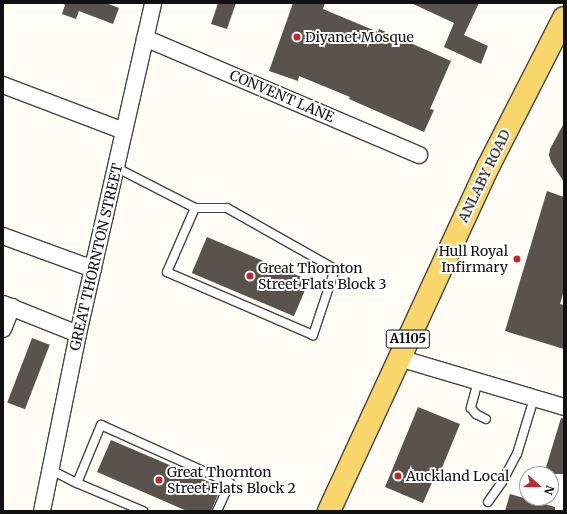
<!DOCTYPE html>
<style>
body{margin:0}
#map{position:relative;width:567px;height:514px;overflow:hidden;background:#fffdf5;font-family:Merriweather,serif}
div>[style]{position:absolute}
.building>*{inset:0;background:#5a524d;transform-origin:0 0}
.roads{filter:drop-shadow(1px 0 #444) drop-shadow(-1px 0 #444) drop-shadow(0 1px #444) drop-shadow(0 -1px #444)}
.service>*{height:8px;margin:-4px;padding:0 4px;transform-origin:4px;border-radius:4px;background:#fff}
.minor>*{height:16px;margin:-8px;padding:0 8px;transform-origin:8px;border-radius:8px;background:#fff}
.primary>*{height:22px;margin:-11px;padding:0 11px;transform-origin:11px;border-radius:11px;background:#f9d66b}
.dots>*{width:11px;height:11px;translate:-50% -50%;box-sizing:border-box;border:2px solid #fff;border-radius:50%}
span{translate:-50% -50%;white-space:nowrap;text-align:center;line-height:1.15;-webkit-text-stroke:4px #fff;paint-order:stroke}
.shield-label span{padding:1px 3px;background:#fff;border:1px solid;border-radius:3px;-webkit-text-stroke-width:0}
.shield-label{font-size:13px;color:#111;font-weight:700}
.poi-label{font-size:14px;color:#111}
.left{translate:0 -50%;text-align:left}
.right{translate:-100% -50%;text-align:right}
.street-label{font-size:14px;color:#111}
.frame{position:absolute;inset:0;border:4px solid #111;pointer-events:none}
.north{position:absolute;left:519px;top:466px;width:40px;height:40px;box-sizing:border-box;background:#fff;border:1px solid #a0a0a0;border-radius:50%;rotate:111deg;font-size:11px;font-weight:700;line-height:16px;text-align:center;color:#111}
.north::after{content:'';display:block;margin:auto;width:14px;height:18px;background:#c4262e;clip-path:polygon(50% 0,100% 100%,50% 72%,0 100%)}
</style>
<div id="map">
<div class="building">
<div style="clip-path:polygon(62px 3px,106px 3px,119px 8px,113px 24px,79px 11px,76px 19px,62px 14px,65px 5px)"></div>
<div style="clip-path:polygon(218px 3px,236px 3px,227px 29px,211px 24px)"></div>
<div style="clip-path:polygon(293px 3px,325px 3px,323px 9px,378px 32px,379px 29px,451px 61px,430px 109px,434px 110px,424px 132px,349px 99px,350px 97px,299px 76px,298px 81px,269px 71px)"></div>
<div style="clip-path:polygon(411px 3px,479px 3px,464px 35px,488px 46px,481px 64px,444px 47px,454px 23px)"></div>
<div style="clip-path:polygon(564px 123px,564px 182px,551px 162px,549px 155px,550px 149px)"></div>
<div style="clip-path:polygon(547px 191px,564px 197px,564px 291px,560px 304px,564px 305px,564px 349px,505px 331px)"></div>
<div style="left:207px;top:237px;width:111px;height:39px;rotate:23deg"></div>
<div style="left:32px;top:338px;width:19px;height:69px;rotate:21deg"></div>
<div style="clip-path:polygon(418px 407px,460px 424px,437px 480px,434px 478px,423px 503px,385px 487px)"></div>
<div style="clip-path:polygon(561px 418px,564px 419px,564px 474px,544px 474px)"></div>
<div style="clip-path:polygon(111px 440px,221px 487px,211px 511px,187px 511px,97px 472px)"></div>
<div style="clip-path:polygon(510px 494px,555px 507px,555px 511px,505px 511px)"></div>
</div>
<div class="roads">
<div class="service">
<div style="left:117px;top:168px;width:88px;rotate:27.1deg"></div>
<div style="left:195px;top:208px;width:32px"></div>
<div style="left:227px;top:208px;width:124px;rotate:29.5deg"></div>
<div style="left:335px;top:269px;width:70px;rotate:108.4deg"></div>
<div style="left:313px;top:335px;width:159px;rotate:-156.7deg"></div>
<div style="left:167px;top:272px;width:70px;rotate:-66.4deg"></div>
<div style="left:478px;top:381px;width:28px;rotate:105deg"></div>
<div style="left:471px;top:408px;width:8px;rotate:50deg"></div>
<div style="left:476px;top:414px;width:11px;rotate:27deg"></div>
<div style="left:51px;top:470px;width:29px;rotate:27deg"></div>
<div style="left:77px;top:483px;width:72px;rotate:23deg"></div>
<div style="left:77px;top:483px;width:63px;rotate:-67.5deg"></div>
<div style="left:101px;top:425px;width:141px;rotate:24.2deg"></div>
<div style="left:230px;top:483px;width:31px;rotate:115deg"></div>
<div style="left:488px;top:502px;width:24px;rotate:-55deg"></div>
<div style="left:502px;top:482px;width:32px;rotate:-62deg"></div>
<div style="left:517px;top:454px;width:59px;rotate:-73.1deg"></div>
</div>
<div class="minor">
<div style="left:145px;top:38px;width:298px;rotate:23.1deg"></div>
<div style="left:3px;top:85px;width:129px;rotate:20.8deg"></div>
<div style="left:3px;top:236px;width:96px;rotate:20.1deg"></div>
<div style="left:3px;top:304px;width:81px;rotate:21.8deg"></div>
<div style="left:3px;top:329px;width:24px;rotate:-68deg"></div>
<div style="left:399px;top:358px;width:172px;rotate:16.5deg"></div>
<div style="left:42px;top:511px;width:181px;rotate:-78.5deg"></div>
<div style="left:78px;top:334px;width:339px;rotate:-77.2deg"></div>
</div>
<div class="primary">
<div style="left:329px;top:511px;width:379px;rotate:-65.2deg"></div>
<div style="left:488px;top:167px;width:167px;rotate:-63deg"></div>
</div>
</div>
<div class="dots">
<div style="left:297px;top:37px;background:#c4262e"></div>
<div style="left:517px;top:259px;background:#c4262e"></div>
<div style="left:250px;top:276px;background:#c4262e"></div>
<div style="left:398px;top:476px;background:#c4262e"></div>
<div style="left:159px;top:480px;background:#c4262e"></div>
</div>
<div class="shield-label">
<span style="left:408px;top:339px">A1105</span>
</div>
<div class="poi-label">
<span class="left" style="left:305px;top:37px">Diyanet Mosque</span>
<span class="right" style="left:508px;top:259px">Hull Royal<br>Infirmary</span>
<span class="left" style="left:258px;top:276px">Great Thornton<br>Street Flats Block 3</span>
<span class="left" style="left:167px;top:480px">Great Thornton<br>Street Flats Block 2</span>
<span class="left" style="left:406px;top:476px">Auckland Local</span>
</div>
<div class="street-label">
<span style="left:282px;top:96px;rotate:23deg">CONVENT LANE</span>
<span style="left:484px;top:176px;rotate:-64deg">ANLABY ROAD</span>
<span style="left:96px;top:257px;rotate:-77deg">GREAT THORNTON STREET</span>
</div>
<div class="frame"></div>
<div class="north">N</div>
</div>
